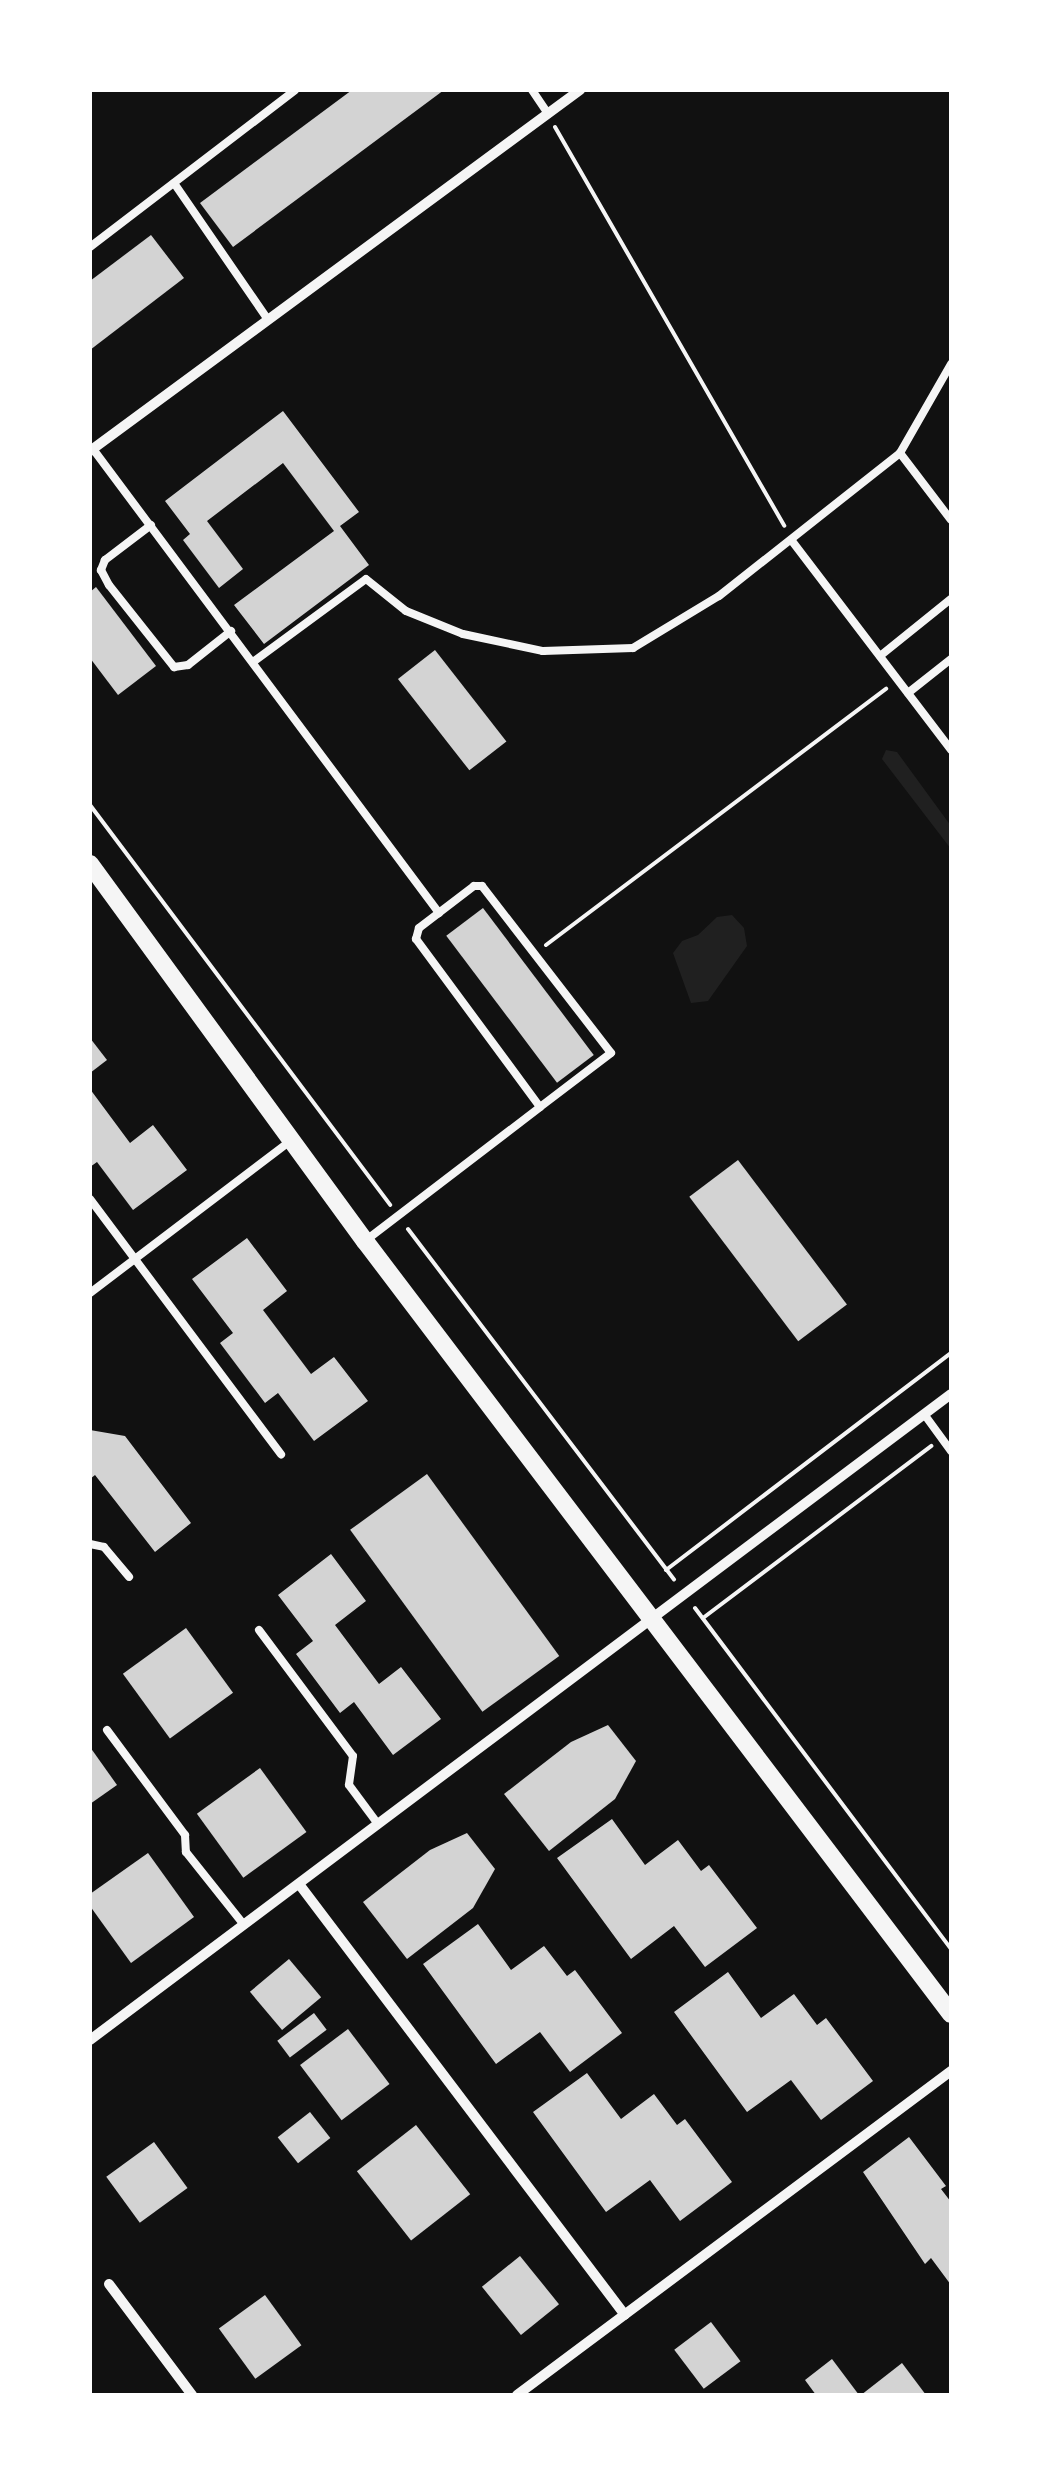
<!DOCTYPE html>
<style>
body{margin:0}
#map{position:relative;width:1041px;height:2485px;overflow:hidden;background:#111;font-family:Lato,sans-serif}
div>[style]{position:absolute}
.green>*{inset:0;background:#202020}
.building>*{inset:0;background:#d3d3d3;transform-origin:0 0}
.path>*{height:4px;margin:-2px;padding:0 2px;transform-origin:2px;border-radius:2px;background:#f5f5f5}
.service>*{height:8px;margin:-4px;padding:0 4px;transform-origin:4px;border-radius:4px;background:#f5f5f5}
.minor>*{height:10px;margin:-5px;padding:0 5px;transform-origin:5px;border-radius:5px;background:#f5f5f5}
.tertiary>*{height:18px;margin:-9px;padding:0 9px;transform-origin:9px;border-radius:9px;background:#f5f5f5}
span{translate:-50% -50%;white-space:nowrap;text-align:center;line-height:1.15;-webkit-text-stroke:8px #fff;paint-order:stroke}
.frame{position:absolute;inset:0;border:92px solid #fff;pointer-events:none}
</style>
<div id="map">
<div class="green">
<div style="clip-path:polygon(886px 750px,897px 752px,951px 826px,951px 849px,882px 759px)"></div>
<div style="clip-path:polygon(732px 915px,744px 928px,747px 946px,708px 1001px,691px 1003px,673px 953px,682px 941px,698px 935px,717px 917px)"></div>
</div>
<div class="building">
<div style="clip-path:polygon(352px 90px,444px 90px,233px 247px,200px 203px)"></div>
<div style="clip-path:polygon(151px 235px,184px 278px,90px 350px,90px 281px)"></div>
<div style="clip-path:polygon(283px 411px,359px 512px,340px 526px,369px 565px,264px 644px,234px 605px,334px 531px,283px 463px,207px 521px,243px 569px,219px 588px,183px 540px,190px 534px,165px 501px)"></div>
<div style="clip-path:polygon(96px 587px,156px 666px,118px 695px,90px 658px,90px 592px)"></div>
<div style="left:435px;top:650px;width:116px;height:47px;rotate:52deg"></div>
<div style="left:483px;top:908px;width:184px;height:46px;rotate:53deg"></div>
<div style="clip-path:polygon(90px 1038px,107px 1060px,90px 1073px)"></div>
<div style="clip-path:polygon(90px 1089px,130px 1143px,153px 1125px,187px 1170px,133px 1210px,97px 1162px,90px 1167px)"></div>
<div style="left:738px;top:1160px;width:181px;height:61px;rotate:53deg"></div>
<div style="clip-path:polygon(247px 1238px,287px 1291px,263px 1310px,311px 1374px,334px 1357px,368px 1401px,314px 1441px,278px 1393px,265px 1403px,220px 1343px,233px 1333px,192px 1279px)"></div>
<div style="clip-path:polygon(90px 1430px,125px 1436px,191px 1523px,155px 1552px,95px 1475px,90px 1479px)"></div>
<div style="left:427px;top:1474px;width:225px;height:95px;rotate:54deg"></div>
<div style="clip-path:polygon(331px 1554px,366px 1601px,335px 1625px,379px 1684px,401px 1667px,441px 1719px,393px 1755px,354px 1702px,340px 1713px,296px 1654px,313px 1641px,278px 1595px)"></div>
<div style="left:186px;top:1628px;width:80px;height:78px;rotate:54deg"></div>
<div style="clip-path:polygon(608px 1725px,636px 1761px,615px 1799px,549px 1851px,504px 1794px,571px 1742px)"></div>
<div style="clip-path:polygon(90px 1747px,117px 1785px,90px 1804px)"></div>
<div style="left:260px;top:1768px;width:79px;height:78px;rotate:54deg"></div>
<div style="clip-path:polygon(612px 1819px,645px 1865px,678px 1840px,701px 1871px,709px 1865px,757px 1928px,705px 1967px,674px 1926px,631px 1959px,557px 1858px)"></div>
<div style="clip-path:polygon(467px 1833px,495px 1869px,473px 1908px,407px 1959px,363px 1902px,430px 1850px)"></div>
<div style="clip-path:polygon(148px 1853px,194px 1917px,131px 1963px,90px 1906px,90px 1894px)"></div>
<div style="clip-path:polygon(478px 1924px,511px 1970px,544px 1946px,567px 1976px,575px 1970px,622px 2033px,570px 2072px,540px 2032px,496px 2064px,423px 1964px)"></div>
<div style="left:289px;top:1959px;width:50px;height:51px;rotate:50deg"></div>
<div style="clip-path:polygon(728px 1972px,761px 2018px,794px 1994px,817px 2025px,826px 2018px,873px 2081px,821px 2120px,791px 2080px,747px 2112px,674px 2012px)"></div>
<div style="left:314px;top:2013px;width:21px;height:46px;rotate:53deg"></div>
<div style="left:348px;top:2029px;width:69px;height:60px;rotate:53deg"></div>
<div style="clip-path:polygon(587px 2073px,621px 2119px,654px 2094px,677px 2125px,685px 2119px,732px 2182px,680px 2221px,650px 2180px,606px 2212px,533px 2112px)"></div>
<div style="left:310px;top:2112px;width:33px;height:41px;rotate:52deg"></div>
<div style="left:416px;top:2125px;width:88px;height:75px;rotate:52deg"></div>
<div style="clip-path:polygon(909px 2137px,946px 2186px,941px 2189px,951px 2202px,951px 2285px,931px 2258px,925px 2264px,863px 2172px)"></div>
<div style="left:154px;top:2142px;width:57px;height:59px;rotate:54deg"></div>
<div style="left:520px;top:2256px;width:62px;height:49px;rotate:51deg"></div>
<div style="left:265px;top:2295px;width:62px;height:57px;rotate:54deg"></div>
<div style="left:711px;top:2322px;width:49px;height:46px;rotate:53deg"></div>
<div style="clip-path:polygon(832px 2359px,859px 2395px,816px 2395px,805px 2380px)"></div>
<div style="clip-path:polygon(902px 2363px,926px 2395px,861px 2395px)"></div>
</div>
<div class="path">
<div style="left:555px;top:127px;width:460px;rotate:60.1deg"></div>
<div style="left:90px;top:805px;width:500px;rotate:53.1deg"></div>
<div style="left:546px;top:945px;width:426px;rotate:-37deg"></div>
<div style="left:408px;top:1229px;width:440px;rotate:52.8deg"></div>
<div style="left:666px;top:1570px;width:358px;rotate:-37.3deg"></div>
<div style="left:695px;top:1608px;width:426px;rotate:53.1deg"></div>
<div style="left:703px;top:1618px;width:286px;rotate:-37deg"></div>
</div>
<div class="service">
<div style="left:532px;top:90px;width:29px;rotate:56deg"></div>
<div style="left:174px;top:183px;width:166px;rotate:55.5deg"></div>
<div style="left:90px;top:247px;width:258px;rotate:-37.4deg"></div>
<div style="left:93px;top:449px;width:579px;rotate:53.29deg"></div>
<div style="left:900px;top:453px;width:84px;rotate:52.7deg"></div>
<div style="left:151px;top:525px;width:58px;rotate:142.7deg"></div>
<div style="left:105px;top:560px;width:11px;rotate:112deg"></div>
<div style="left:101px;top:570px;width:17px;rotate:62deg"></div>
<div style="left:109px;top:585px;width:105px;rotate:51.6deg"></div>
<div style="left:174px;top:667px;width:14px;rotate:-8deg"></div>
<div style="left:188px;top:665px;width:55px;rotate:-38.3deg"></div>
<div style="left:792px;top:541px;width:263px;rotate:52.7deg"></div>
<div style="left:880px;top:656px;width:91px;rotate:-38.8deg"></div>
<div style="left:253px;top:662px;width:140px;rotate:-36.3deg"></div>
<div style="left:366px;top:579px;width:51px;rotate:38.7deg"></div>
<div style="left:406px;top:611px;width:61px;rotate:22deg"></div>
<div style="left:463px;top:634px;width:82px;rotate:12deg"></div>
<div style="left:543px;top:651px;width:90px;rotate:-1.9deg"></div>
<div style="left:633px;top:648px;width:100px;rotate:-31.2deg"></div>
<div style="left:719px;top:596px;width:231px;rotate:-38.3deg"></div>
<div style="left:900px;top:453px;width:103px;rotate:-60.2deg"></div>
<div style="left:908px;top:693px;width:55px;rotate:-38.3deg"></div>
<div style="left:90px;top:1199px;width:319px;rotate:53.2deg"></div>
<div style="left:365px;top:1241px;width:220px;rotate:-37.4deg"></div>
<div style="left:540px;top:1107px;width:209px;rotate:-126.4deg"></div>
<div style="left:416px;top:939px;width:11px;rotate:-75deg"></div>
<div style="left:419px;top:928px;width:69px;rotate:-37.4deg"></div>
<div style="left:474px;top:886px;width:8px"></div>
<div style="left:482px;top:886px;width:211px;rotate:52.3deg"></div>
<div style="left:611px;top:1053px;width:89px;rotate:142.7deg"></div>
<div style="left:90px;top:1293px;width:250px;rotate:-37.2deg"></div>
<div style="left:924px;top:1414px;width:46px;rotate:53.9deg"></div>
<div style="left:90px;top:1544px;width:14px;rotate:12deg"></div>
<div style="left:104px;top:1547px;width:39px;rotate:50deg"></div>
<div style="left:259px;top:1630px;width:157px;rotate:53.3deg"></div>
<div style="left:353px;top:1756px;width:29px;rotate:98deg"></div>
<div style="left:349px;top:1785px;width:49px;rotate:53.4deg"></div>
<div style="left:107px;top:1730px;width:131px;rotate:53.4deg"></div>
<div style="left:185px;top:1835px;width:17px;rotate:87deg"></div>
<div style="left:186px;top:1852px;width:93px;rotate:51.5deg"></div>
</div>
<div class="minor">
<div style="left:90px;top:451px;width:609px;rotate:-36.38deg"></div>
<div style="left:299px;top:1884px;width:540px;rotate:52.9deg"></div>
<div style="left:90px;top:2040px;width:1076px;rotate:-36.88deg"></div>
<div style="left:109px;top:2284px;width:139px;rotate:53.2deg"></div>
<div style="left:517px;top:2395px;width:542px;rotate:-36.74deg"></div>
</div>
<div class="tertiary">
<div style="left:90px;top:864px;width:467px;rotate:53.9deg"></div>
<div style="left:365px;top:1241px;width:970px;rotate:52.83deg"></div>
</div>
<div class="frame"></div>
</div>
